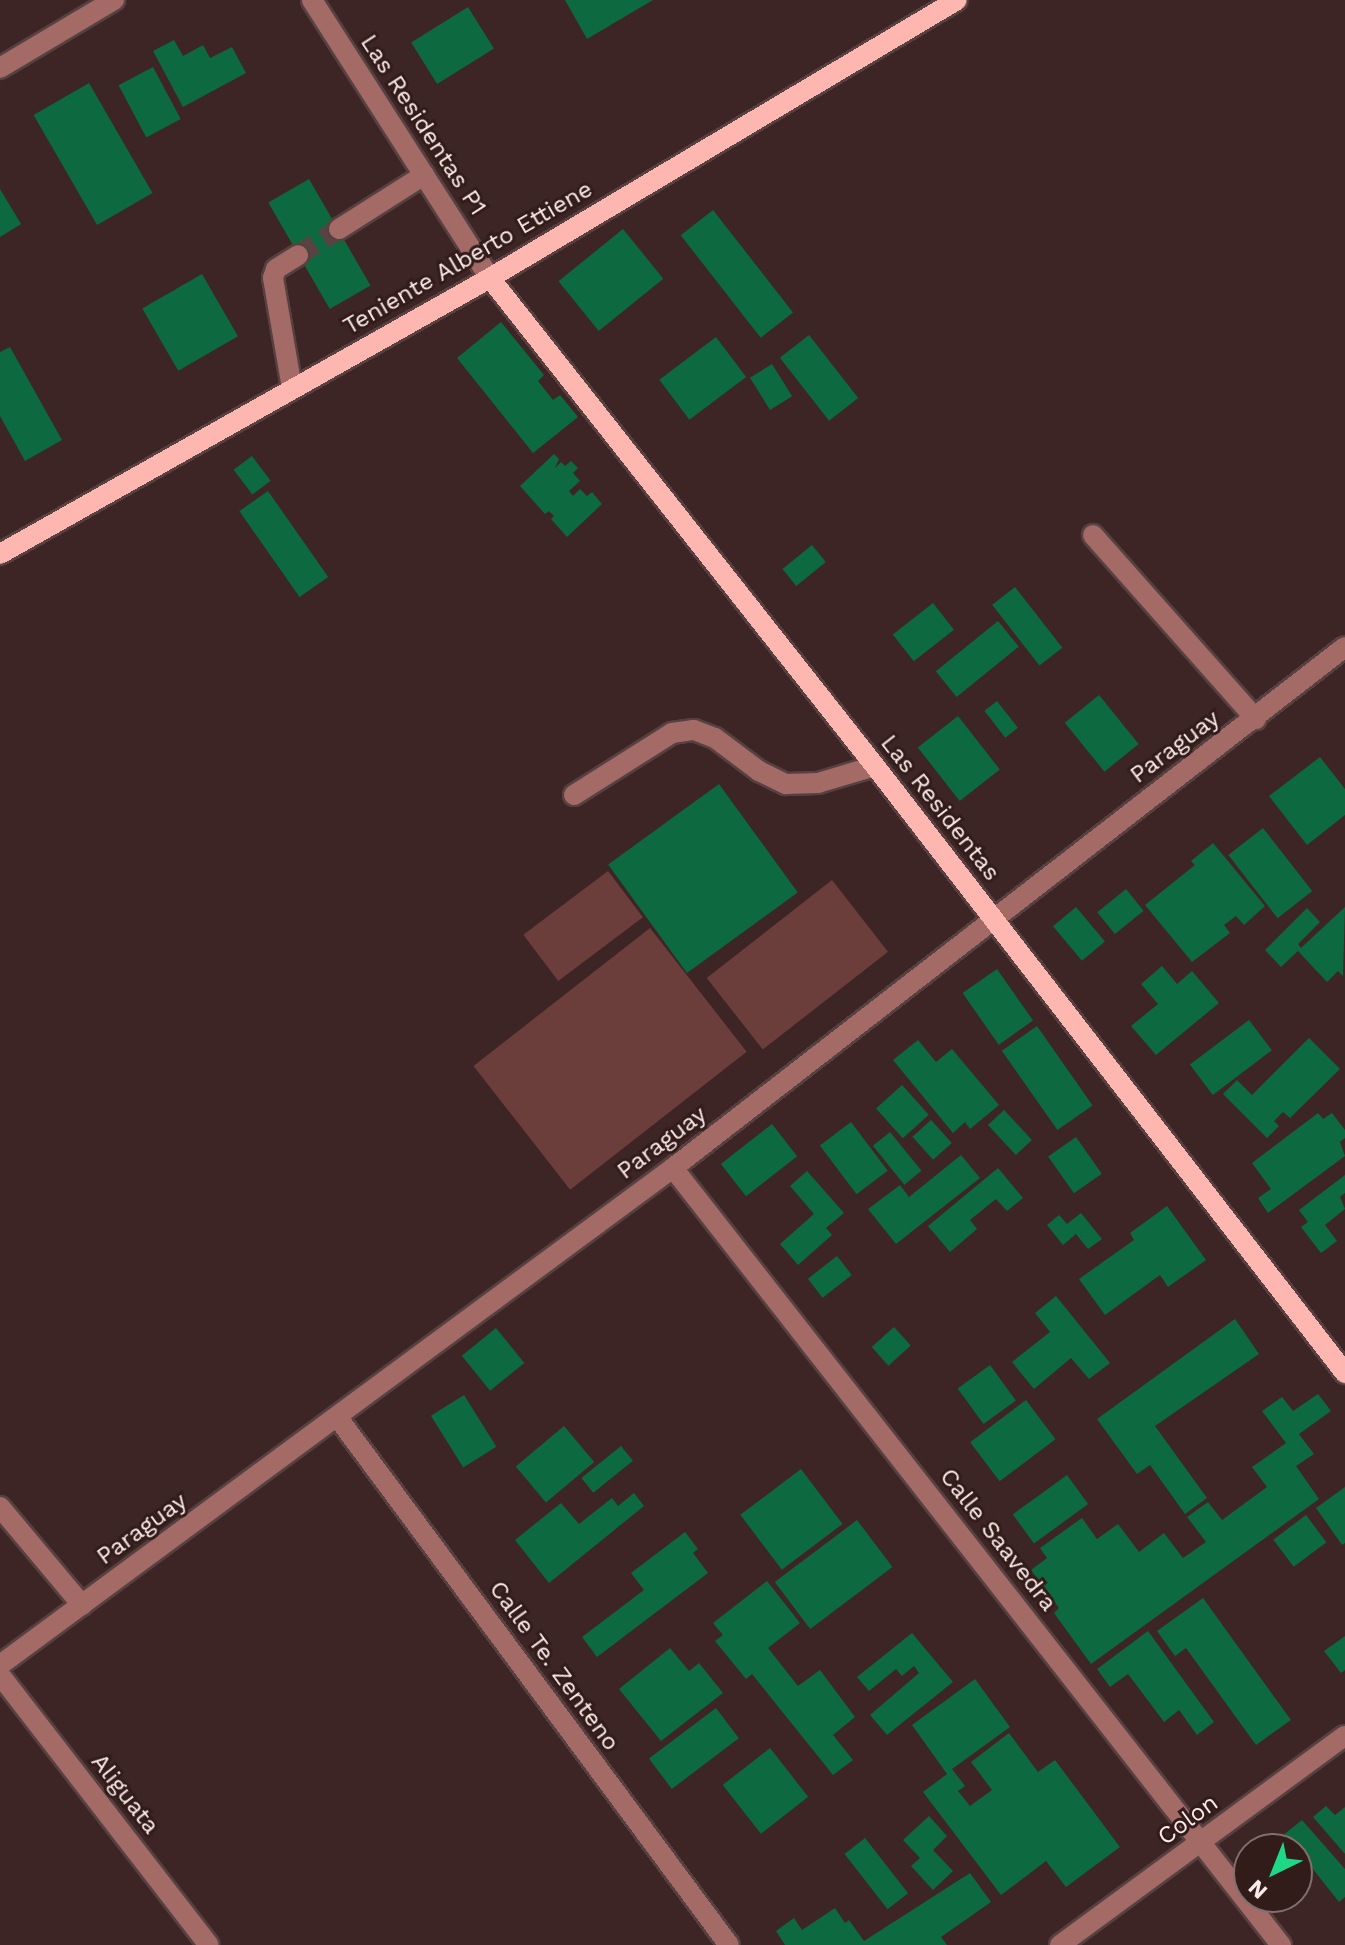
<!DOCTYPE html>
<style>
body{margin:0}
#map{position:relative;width:1345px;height:1945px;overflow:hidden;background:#3c2524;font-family:"Work Sans",sans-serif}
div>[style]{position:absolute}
.green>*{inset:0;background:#6c3e3b;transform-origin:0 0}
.building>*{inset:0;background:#0d6940;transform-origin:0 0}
.minor-tunnel>*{height:20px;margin-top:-10px;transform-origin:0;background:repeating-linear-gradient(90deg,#584342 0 20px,transparent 0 30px)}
.roads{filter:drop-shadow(2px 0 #574140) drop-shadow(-2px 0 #574140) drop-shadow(0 2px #574140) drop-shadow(0 -2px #574140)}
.minor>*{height:20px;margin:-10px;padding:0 10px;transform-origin:10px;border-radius:10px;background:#a36a66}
.major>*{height:20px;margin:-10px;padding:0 10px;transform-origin:10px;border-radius:10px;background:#fdb6b0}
span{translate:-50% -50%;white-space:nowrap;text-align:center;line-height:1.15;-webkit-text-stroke:6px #321c1a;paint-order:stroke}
.street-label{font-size:24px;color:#faeae9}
.north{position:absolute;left:1233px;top:1833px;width:80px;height:80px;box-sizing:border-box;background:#321c1a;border:2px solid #826e6d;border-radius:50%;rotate:223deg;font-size:22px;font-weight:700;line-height:32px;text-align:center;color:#faeae9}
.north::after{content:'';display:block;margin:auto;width:28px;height:36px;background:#1ed888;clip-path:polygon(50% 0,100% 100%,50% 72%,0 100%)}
</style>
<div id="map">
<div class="green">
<div style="left:608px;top:871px;width:58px;height:106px;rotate:53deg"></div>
<div style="left:832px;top:880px;width:91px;height:159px;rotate:52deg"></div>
<div style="left:650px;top:928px;width:157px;height:224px;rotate:52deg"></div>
</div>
<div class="building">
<div style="clip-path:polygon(565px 0,653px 0,587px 39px)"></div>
<div style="left:468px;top:7px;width:49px;height:67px;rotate:58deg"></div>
<div style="clip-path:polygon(174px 40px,183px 56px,203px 45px,210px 58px,232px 47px,246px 73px,183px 107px,153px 51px)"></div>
<div style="left:153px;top:67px;width:59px;height:39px;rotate:62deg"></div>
<div style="left:89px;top:83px;width:127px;height:64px;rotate:60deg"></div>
<div style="left:309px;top:179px;width:123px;height:47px;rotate:60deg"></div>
<div style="clip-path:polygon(0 189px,21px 224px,0 237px)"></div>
<div style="left:713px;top:210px;width:130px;height:41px;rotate:52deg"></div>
<div style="left:623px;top:229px;width:64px;height:83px;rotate:51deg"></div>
<div style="left:202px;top:274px;width:72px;height:69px;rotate:60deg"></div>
<div style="clip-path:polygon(501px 322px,544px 375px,538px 381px,553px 400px,560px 395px,578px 417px,533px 453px,457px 358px)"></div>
<div style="left:809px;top:335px;width:80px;height:37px;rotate:52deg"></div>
<div style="left:716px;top:337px;width:50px;height:71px;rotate:53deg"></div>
<div style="clip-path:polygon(10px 347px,62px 440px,25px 461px,0 416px,0 352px)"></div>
<div style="left:772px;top:364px;width:38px;height:26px;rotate:58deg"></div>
<div style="clip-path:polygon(554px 454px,559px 459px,555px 468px,561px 462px,565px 466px,571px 461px,578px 468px,573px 473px,580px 481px,569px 491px,573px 496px,580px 489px,587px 496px,592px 492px,602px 504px,567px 537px,551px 519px,554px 516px,549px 511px,545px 514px,520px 486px)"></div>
<div style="left:252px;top:456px;width:31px;height:23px;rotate:53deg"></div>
<div style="left:268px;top:491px;width:105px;height:35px;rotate:55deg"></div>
<div style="left:812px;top:545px;width:22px;height:38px;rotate:51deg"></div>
<div style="left:1015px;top:587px;width:77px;height:29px;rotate:52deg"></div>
<div style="left:933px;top:603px;width:34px;height:51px;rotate:52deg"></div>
<div style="left:998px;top:621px;width:33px;height:80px;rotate:51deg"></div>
<div style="left:1099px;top:695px;width:63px;height:44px;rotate:51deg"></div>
<div style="left:997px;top:701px;width:34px;height:16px;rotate:52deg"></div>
<div style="left:958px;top:716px;width:68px;height:51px;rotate:52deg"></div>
<div style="clip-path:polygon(1320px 757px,1345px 789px,1345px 815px,1307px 845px,1269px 796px)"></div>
<div style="left:719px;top:784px;width:134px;height:137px;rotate:54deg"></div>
<div style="left:1263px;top:828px;width:80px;height:44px;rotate:52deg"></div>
<div style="clip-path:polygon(1213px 843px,1265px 906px,1244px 925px,1236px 916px,1224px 925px,1230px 933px,1192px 962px,1145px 905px,1195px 865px,1191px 861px)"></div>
<div style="left:1126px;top:889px;width:28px;height:37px;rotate:51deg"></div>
<div style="left:1076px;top:907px;width:45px;height:30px;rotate:50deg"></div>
<div style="clip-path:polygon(1345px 907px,1343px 976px,1338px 971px,1327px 982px,1298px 951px,1281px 967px,1265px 950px,1307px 908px,1320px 922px,1298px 944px,1301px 948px)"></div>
<div style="clip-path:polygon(1162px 966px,1177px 984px,1192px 971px,1219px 1003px,1156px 1055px,1131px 1026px,1158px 1004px,1141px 984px)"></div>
<div style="left:997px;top:969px;width:63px;height:42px;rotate:55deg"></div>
<div style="left:1249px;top:1020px;width:38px;height:74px;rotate:53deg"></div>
<div style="left:1037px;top:1026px;width:97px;height:43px;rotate:55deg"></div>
<div style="clip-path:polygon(1309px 1038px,1340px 1069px,1290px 1118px,1283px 1112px,1274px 1121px,1279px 1126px,1267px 1138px,1223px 1094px,1237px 1080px,1252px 1095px)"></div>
<div style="clip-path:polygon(918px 1040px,936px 1062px,952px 1049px,999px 1105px,970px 1129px,965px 1122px,953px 1133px,893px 1060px)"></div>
<div style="left:902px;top:1085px;width:40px;height:35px;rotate:48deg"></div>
<div style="left:1004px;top:1110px;width:41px;height:22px;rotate:47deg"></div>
<div style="clip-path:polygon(1318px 1113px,1323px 1119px,1332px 1113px,1345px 1130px,1345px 1138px,1340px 1142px,1345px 1156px,1268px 1213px,1258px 1198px,1271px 1189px,1252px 1163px)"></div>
<div style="left:931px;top:1120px;width:31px;height:25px;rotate:48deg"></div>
<div style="left:851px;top:1122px;width:61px;height:39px;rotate:53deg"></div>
<div style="left:772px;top:1124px;width:41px;height:65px;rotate:52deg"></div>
<div style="left:890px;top:1132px;width:50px;height:22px;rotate:51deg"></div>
<div style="left:1076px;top:1137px;width:45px;height:34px;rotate:55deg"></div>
<div style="clip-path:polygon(961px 1155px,980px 1178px,896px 1244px,868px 1209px,900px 1185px,909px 1197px)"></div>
<div style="clip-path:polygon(998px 1168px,1023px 1198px,1007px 1211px,996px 1199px,970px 1220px,977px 1229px,950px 1252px,928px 1226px)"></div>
<div style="clip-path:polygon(807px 1171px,844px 1213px,826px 1228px,832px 1235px,798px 1265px,780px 1244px,814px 1214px,790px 1186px)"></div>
<div style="clip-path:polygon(1345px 1175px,1345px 1193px,1340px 1197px,1345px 1209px,1325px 1225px,1337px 1241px,1321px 1253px,1301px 1227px,1308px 1222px,1299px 1210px)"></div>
<div style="clip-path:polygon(1167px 1206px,1206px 1260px,1168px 1287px,1160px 1275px,1105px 1315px,1079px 1279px,1134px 1240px,1130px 1233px)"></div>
<div style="clip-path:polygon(1081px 1213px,1102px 1239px,1088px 1249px,1076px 1234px,1063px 1245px,1047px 1225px,1059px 1215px,1067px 1224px)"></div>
<div style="left:837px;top:1256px;width:24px;height:37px;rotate:52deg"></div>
<div style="clip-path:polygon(1056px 1296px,1110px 1363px,1089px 1379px,1071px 1358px,1034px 1389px,1012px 1362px,1050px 1332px,1035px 1313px)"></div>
<div style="clip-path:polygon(1235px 1319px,1259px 1354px,1155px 1426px,1207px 1498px,1185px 1514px,1150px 1465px,1137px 1474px,1097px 1419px)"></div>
<div style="left:894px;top:1327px;width:25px;height:30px;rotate:48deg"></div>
<div style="left:496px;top:1328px;width:45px;height:44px;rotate:51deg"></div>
<div style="left:990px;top:1365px;width:44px;height:40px;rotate:54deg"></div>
<div style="clip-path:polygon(1318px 1394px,1331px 1411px,1299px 1434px,1314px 1454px,1296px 1466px,1319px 1499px,1091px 1664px,1054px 1613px,1059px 1608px,1031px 1570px,1047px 1558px,1040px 1548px,1082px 1518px,1097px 1539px,1118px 1524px,1139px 1552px,1164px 1533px,1183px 1558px,1206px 1542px,1187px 1517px,1208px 1502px,1222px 1520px,1267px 1487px,1252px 1467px,1286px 1443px,1262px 1411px,1282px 1397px,1293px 1411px)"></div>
<div style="left:464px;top:1395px;width:61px;height:39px;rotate:58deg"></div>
<div style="left:1026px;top:1400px;width:49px;height:70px;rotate:53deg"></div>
<div style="left:564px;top:1426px;width:47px;height:63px;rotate:50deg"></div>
<div style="left:621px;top:1446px;width:19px;height:51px;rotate:51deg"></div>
<div style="left:801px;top:1469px;width:69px;height:76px;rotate:53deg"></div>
<div style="left:1067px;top:1475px;width:36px;height:67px;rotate:54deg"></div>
<div style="clip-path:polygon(1345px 1487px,1345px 1543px,1342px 1545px,1316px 1508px)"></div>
<div style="clip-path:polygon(634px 1493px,644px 1506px,549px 1583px,515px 1540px,561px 1503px,579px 1524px,612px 1498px,618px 1506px)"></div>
<div style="left:1306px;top:1515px;width:34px;height:41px;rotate:53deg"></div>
<div style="left:857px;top:1520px;width:59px;height:103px;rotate:53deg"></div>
<div style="clip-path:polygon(685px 1532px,698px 1549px,693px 1553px,708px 1573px,597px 1657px,582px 1637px,644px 1590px,631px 1573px)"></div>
<div style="clip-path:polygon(767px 1581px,800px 1623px,768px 1648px,798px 1686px,820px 1670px,855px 1717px,833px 1735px,853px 1760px,833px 1775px,752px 1674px,746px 1679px,715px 1641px,723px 1635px,713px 1623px)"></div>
<div style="clip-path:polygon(1203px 1598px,1291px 1720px,1256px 1745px,1186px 1648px,1175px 1656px,1157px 1631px)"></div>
<div style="clip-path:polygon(1148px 1631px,1214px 1722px,1197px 1735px,1179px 1710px,1164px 1722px,1128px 1674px,1110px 1687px,1097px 1669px)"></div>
<div style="clip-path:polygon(912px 1633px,953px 1682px,887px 1735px,870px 1715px,919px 1673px,914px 1666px,902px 1676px,896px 1669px,869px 1691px,857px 1677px)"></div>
<div style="clip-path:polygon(1345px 1636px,1345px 1670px,1341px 1673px,1324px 1651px)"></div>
<div style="clip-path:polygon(670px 1648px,689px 1671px,699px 1663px,723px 1693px,661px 1741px,619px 1689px)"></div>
<div style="clip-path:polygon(975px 1679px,1010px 1727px,952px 1769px,965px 1786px,958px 1791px,970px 1806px,992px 1790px,971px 1762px,1009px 1733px,1038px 1772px,1055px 1760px,1120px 1847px,1066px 1887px,1046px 1861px,1001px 1895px,923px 1792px,947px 1774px,912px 1725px)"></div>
<div style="left:716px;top:1708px;width:38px;height:84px;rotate:53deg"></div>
<div style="left:770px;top:1748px;width:62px;height:60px;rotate:52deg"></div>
<div style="clip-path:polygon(1326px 1806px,1335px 1815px,1345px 1807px,1345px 1854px,1313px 1817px)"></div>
<div style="clip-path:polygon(929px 1816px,947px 1836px,933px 1850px,953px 1871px,933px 1890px,911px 1866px,920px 1858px,903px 1840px)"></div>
<div style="clip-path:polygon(1302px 1820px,1345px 1869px,1345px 1897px,1339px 1902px,1297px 1849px,1282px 1836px)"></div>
<div style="left:865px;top:1838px;width:70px;height:26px;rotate:52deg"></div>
<div style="clip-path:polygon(970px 1873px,991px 1902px,941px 1937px,947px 1945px,785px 1945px,776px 1931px,794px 1918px,802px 1930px,835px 1908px,845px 1923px,849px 1920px,864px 1941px)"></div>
</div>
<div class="minor-tunnel">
<div style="left:298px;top:255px;width:49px;rotate:-32.4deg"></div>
</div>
<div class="roads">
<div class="minor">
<div style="left:312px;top:0;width:330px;rotate:57.4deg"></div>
<div style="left:0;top:68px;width:133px;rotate:-30.8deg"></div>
<div style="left:339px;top:229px;width:101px;rotate:-32.4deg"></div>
<div style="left:292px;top:388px;width:112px;rotate:-99.8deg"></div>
<div style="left:273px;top:278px;width:9px;rotate:-72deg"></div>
<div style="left:276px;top:269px;width:26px;rotate:-32deg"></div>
<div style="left:1093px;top:535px;width:246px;rotate:48.5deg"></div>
<div style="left:574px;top:795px;width:116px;rotate:-32.3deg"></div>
<div style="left:672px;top:733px;width:22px;rotate:-8deg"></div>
<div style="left:694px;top:730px;width:22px;rotate:21deg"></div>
<div style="left:715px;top:738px;width:55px;rotate:36.9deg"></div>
<div style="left:759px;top:771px;width:30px;rotate:26deg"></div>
<div style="left:786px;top:784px;width:32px;rotate:-2deg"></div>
<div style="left:818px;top:783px;width:59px;rotate:-16.6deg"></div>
<div style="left:673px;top:1168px;width:987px;rotate:51.96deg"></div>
<div style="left:338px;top:1418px;width:656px;rotate:53.43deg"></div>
<div style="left:0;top:1507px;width:128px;rotate:50.1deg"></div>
<div style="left:0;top:1665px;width:837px;rotate:-36.45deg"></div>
<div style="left:673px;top:1168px;width:850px;rotate:-37.79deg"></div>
<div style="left:0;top:1675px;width:341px;rotate:52.3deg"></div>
<div style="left:1060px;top:1945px;width:353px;rotate:-36.3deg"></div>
</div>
<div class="major">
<div style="left:490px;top:278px;width:622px;rotate:51.73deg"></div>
<div style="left:875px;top:766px;width:768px;rotate:52.25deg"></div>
<div style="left:0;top:554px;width:562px;rotate:-29.39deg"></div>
<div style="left:490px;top:278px;width:543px;rotate:-30.76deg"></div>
</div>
</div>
<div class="street-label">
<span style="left:423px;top:125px;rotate:57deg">Las Residentas P1</span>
<span style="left:468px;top:258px;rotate:-30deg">Teniente Alberto Ettiene</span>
<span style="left:1175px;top:747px;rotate:-37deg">Paraguay</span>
<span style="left:940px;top:808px;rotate:52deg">Las Residentas</span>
<span style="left:662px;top:1143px;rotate:-37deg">Paraguay</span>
<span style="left:142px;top:1529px;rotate:-36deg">Paraguay</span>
<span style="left:998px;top:1540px;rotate:52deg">Calle Saavedra</span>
<span style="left:554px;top:1666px;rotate:54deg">Calle Te. Zenteno</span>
<span style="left:125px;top:1794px;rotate:52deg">Aliguata</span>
<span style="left:1188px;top:1820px;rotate:-36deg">Colon</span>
</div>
<div class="north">N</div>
</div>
